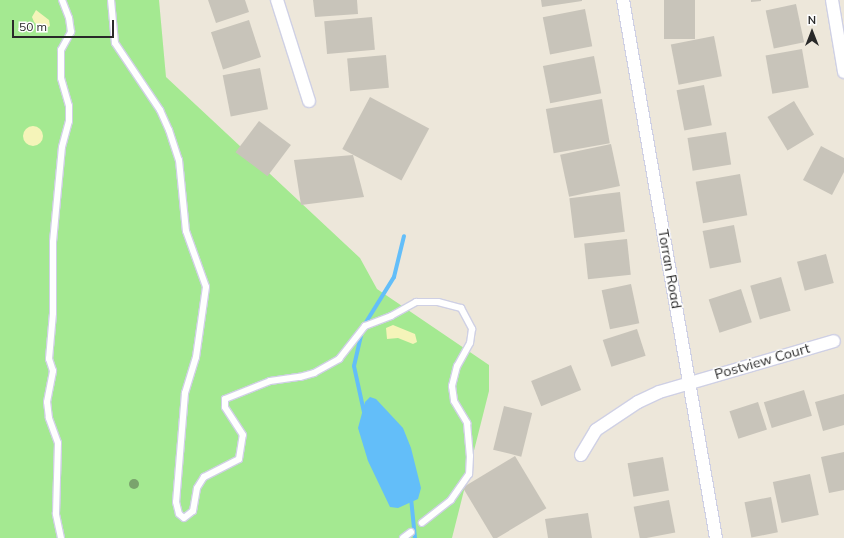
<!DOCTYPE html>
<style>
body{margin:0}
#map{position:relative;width:844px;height:538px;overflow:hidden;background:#ede7da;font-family:Mulish,sans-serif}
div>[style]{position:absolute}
.green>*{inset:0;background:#a4e991}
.sand>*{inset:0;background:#f5f4b9}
.round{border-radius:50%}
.water>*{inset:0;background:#63bef9}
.stream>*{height:4px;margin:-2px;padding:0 2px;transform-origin:2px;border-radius:2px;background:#63bef9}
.building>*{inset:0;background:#c8c4ba;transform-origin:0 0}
.roads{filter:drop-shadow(1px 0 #cfd0e4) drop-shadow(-1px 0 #cfd0e4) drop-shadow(0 1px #cfd0e4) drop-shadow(0 -1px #cfd0e4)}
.lane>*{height:6px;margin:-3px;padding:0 3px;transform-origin:3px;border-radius:3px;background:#fff}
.street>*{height:12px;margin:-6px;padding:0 6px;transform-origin:6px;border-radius:6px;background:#fff}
.trees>*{width:10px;height:10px;margin:-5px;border-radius:50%;background:#7aa36d}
span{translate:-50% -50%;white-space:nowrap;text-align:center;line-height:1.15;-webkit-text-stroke:3px #fff;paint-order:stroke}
.street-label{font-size:14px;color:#292929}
.north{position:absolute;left:792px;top:12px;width:40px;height:40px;-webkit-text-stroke:3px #fff;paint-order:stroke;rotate:0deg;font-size:11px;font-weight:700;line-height:16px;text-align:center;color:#292929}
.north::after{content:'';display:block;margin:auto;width:14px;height:18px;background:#292929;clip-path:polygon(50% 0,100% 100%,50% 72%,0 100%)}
.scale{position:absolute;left:12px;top:20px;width:102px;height:18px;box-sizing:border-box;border:2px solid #292929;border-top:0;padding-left:5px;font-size:12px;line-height:14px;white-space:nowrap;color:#292929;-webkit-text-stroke:3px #fff;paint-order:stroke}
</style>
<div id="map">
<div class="green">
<div style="clip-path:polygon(0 0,159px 0,166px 77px,360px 258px,377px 289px,489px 365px,489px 391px,452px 538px,0 538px)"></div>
</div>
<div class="sand">
<div style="clip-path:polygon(36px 10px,49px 20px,50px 26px,43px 30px,34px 22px,32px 17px)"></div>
<div class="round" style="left:23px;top:126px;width:20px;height:20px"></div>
<div style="clip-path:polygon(393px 325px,415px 334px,417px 342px,413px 344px,398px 338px,387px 339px,386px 328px)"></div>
</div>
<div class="water">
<div style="clip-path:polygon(370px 397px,376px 399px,403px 428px,411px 448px,421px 488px,418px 499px,398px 508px,390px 507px,368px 461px,358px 428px,365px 402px)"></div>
</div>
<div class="stream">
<div style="left:364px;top:412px;width:47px;rotate:-102.3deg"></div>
<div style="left:354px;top:366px;width:40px;rotate:-77deg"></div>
<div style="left:363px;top:327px;width:59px;rotate:-58.2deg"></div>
<div style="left:394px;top:277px;width:42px;rotate:-76.3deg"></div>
<div style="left:411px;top:498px;width:40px;rotate:84.3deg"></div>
</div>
<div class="building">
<div style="clip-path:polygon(208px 0,245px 0,249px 12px,216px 23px)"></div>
<div style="clip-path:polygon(313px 0,357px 0,358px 14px,315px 17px)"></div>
<div style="clip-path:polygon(541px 0,582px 0,582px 1px,542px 7px)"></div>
<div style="left:664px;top:0;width:31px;height:39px"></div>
<div style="clip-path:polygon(751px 0,761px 0,761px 1px,751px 2px)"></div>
<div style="left:796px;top:4px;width:39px;height:31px;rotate:78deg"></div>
<div style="left:585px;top:9px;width:38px;height:43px;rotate:79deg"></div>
<div style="left:372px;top:17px;width:33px;height:48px;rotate:85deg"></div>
<div style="left:249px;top:20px;width:39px;height:40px;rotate:72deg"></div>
<div style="left:714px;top:36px;width:41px;height:44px;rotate:79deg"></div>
<div style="left:802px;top:49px;width:39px;height:37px;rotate:80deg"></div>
<div style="left:386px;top:55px;width:33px;height:39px;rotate:85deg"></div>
<div style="left:594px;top:56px;width:38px;height:52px;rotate:79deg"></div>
<div style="left:260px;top:68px;width:42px;height:38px;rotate:79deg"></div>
<div style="left:704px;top:85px;width:41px;height:28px;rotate:79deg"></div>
<div style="left:370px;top:97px;width:67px;height:59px;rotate:28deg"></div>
<div style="left:602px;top:99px;width:45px;height:57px;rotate:80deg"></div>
<div style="left:794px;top:101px;width:39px;height:31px;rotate:59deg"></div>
<div style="left:259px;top:121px;width:40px;height:39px;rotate:37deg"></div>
<div style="left:726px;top:132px;width:33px;height:39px;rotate:81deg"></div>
<div style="left:611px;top:144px;width:43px;height:52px;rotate:78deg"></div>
<div style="clip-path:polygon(821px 146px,844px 158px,844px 172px,832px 195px,803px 180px)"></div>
<div style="clip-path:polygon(353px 155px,364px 197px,301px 205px,294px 160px)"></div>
<div style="left:740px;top:174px;width:42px;height:45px;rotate:80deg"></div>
<div style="left:620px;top:192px;width:40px;height:51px;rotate:83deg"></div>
<div style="left:734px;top:225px;width:38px;height:32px;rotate:79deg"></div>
<div style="left:627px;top:239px;width:36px;height:43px;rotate:84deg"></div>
<div style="left:826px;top:254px;width:30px;height:30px;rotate:75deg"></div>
<div style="left:781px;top:277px;width:35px;height:32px;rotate:74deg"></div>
<div style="left:631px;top:284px;width:40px;height:30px;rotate:78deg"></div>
<div style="left:741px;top:289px;width:35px;height:34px;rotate:72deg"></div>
<div style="left:637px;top:329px;width:28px;height:36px;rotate:72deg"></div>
<div style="left:571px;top:365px;width:27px;height:43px;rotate:68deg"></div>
<div style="left:804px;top:390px;width:27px;height:42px;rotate:73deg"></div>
<div style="clip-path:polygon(844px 394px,844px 425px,823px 431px,815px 402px)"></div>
<div style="left:758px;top:402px;width:29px;height:30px;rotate:72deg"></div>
<div style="left:504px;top:406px;width:29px;height:45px;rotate:14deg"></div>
<div style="clip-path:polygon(844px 452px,844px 490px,829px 493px,821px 457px)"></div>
<div style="left:515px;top:456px;width:61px;height:61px;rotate:59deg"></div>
<div style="left:663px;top:457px;width:34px;height:36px;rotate:80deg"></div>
<div style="left:810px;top:474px;width:42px;height:38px;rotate:78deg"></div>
<div style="left:771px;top:497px;width:36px;height:27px;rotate:79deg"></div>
<div style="left:669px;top:500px;width:33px;height:36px;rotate:79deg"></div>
<div style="clip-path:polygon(588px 513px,592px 538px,548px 538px,545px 519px)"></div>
</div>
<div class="roads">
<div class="lane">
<div style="left:111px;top:0;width:43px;rotate:84.7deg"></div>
<div style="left:115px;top:43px;width:81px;rotate:56.1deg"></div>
<div style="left:160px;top:110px;width:22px;rotate:66deg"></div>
<div style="left:169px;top:130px;width:32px;rotate:72deg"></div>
<div style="left:179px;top:160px;width:71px;rotate:84.4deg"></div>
<div style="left:186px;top:231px;width:59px;rotate:70.3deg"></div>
<div style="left:206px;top:287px;width:71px;rotate:98.1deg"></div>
<div style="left:196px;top:357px;width:38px;rotate:107deg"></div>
<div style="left:185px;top:393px;width:109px;rotate:94.7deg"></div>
<div style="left:176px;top:502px;width:12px;rotate:76deg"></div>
<div style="left:179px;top:514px;width:6px;rotate:39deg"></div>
<div style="left:184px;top:518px;width:11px;rotate:-38deg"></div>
<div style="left:193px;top:511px;width:23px;rotate:-80deg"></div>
<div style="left:197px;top:488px;width:13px;rotate:-58deg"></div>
<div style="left:204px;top:477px;width:39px;rotate:-27deg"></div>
<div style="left:239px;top:459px;width:24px;rotate:-81deg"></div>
<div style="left:243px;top:435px;width:33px;rotate:-123deg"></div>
<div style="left:225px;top:407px;width:8px;rotate:-90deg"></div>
<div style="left:225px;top:399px;width:48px;rotate:-21.8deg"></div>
<div style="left:270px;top:381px;width:30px;rotate:-8deg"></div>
<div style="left:300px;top:377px;width:15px;rotate:-16deg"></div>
<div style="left:314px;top:373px;width:29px;rotate:-29deg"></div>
<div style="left:339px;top:359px;width:42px;rotate:-51.8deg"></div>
<div style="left:365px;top:326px;width:28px;rotate:-21deg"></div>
<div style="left:391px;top:316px;width:29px;rotate:-29deg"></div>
<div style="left:416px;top:302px;width:22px"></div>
<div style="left:438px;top:302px;width:24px;rotate:15deg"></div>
<div style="left:461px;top:308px;width:24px;rotate:62deg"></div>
<div style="left:472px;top:329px;width:14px;rotate:98deg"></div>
<div style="left:470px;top:343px;width:26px;rotate:119deg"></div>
<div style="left:457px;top:366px;width:21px;rotate:104deg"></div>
<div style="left:452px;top:386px;width:15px;rotate:82deg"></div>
<div style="left:454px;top:401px;width:26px;rotate:59deg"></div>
<div style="left:467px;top:423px;width:33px;rotate:85deg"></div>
<div style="left:470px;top:456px;width:18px;rotate:93deg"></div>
<div style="left:469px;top:474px;width:32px;rotate:125deg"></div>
<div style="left:451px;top:500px;width:37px;rotate:142deg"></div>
<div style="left:61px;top:538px;width:25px;rotate:-102deg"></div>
<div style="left:56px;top:514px;width:71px;rotate:-88.4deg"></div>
<div style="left:58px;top:443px;width:27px;rotate:-110deg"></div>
<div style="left:49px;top:418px;width:16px;rotate:-97deg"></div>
<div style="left:47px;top:402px;width:32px;rotate:-79deg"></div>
<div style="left:53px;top:371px;width:13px;rotate:-108deg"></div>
<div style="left:49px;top:359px;width:46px;rotate:-85deg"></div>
<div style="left:53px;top:313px;width:71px;rotate:-90deg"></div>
<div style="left:53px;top:242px;width:95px;rotate:-84.6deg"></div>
<div style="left:62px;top:147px;width:27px;rotate:-75deg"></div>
<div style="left:69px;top:121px;width:15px;rotate:-90deg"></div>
<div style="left:69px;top:106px;width:29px;rotate:-106deg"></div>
<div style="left:61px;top:78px;width:28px;rotate:-90deg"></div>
<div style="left:61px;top:50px;width:21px;rotate:-61deg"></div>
<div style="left:71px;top:32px;width:14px;rotate:-98deg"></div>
<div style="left:69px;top:18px;width:19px;rotate:-111deg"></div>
<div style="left:403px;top:538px;width:10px;rotate:-37deg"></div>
</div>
<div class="street">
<div style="left:277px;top:0;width:106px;rotate:72.4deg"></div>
<div style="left:623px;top:0;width:546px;rotate:80.19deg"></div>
<div style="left:832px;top:0;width:73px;rotate:80.5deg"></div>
<div style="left:581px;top:455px;width:29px;rotate:-59deg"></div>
<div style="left:596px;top:430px;width:50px;rotate:-33.7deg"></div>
<div style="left:638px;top:402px;width:23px;rotate:-25deg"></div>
<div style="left:659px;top:392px;width:182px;rotate:-16.2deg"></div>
</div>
</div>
<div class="trees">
<div style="left:134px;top:484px"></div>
</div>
<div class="street-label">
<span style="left:670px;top:269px;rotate:80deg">Torran Road</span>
<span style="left:762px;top:361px;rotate:-16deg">Postview Court</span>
</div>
<div class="north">N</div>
<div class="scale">50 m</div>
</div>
